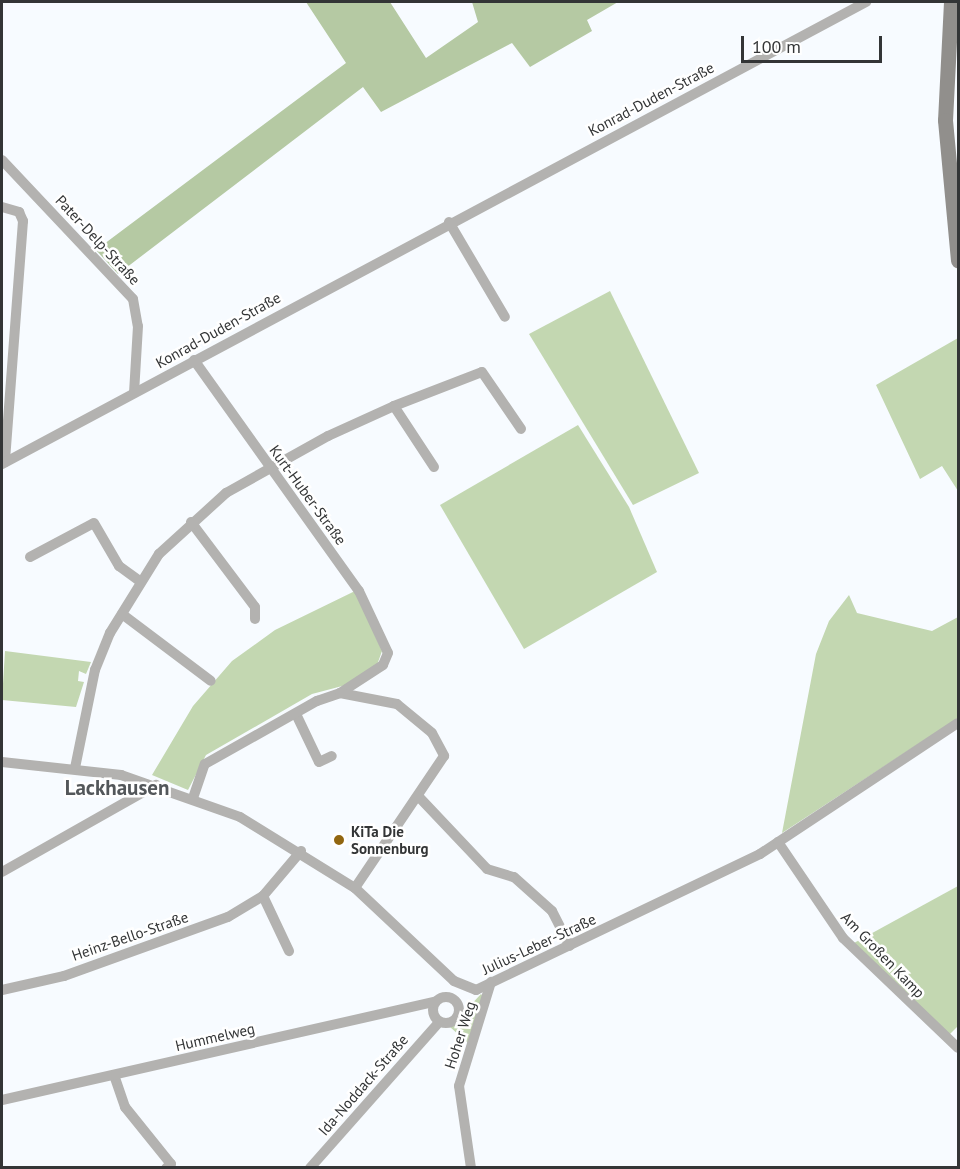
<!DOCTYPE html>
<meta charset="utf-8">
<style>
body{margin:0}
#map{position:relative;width:960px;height:1169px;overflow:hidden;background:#f7fbff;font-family:"PT Sans",sans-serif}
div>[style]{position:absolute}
.green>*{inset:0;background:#c3d7b1}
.forest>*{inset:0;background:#b5c9a3}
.street>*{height:10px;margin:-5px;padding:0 5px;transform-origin:5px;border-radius:5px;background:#b3b2b0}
.street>.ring{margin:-5px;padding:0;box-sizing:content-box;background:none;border:10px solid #b3b2b0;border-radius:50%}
.secondary>*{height:15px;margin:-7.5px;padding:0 7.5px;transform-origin:7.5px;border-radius:7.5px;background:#918f8c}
.dots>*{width:16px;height:16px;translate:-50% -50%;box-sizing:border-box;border:3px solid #fff;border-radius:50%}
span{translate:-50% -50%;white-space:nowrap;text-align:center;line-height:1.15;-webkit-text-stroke:5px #fff;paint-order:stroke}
.street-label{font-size:15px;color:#333536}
.poi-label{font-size:15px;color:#333536;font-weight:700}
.left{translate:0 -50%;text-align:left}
.district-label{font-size:21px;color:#53575a;font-weight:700}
.frame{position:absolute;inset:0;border:3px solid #333536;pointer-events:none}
.scale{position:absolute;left:741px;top:36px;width:141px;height:27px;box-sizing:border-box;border:3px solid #333536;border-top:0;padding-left:8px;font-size:18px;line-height:21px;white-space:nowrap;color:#333536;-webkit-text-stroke:4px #fff;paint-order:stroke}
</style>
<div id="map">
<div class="green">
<div style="clip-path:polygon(610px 291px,699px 473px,633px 505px,529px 334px)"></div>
<div style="clip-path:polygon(958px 338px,958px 491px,942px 466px,920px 479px,876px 385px)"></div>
<div style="clip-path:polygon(578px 425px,629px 507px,657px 572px,524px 649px,440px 505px)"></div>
<div style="clip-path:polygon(355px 591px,382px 651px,377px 665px,346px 685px,312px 694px,206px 755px,188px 790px,152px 775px,193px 706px,232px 661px,275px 630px)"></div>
<div style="clip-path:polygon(849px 595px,857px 613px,932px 631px,958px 617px,958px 718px,782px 833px,816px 654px,829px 621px)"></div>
<div style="clip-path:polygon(5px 651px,91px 662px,86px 674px,79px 671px,78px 681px,84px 682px,76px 707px,2px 700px)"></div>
<div style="clip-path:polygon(958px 886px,958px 1026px,949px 1035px,854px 943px)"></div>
<div style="clip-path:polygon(481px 994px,484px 998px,468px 1043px,450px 1027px)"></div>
</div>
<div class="forest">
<div style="clip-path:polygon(306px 2px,390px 2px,426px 58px,478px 22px,472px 2px,618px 2px,587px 20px,592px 31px,530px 67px,512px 43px,381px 112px,363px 87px,118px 274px,96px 250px,346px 63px)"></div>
</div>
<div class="street">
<div style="left:2px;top:160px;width:191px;rotate:46.7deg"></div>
<div style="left:133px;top:299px;width:27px;rotate:80deg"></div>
<div style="left:138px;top:326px;width:67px;rotate:93.4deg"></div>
<div style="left:2px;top:207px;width:18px;rotate:16deg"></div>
<div style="left:19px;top:212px;width:10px;rotate:66deg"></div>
<div style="left:23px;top:221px;width:242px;rotate:94.3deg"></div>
<div style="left:449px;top:222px;width:110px;rotate:59.5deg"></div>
<div style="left:194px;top:360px;width:284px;rotate:54.5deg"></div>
<div style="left:359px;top:591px;width:68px;rotate:64.9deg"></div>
<div style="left:388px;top:653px;width:13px;rotate:113deg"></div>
<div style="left:383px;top:665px;width:51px;rotate:146.9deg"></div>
<div style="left:2px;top:464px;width:980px;rotate:-28.13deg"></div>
<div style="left:434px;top:467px;width:73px;rotate:-123.3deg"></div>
<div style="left:394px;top:406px;width:94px;rotate:-21.1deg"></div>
<div style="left:482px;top:372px;width:69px;rotate:55.6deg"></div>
<div style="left:191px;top:522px;width:106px;rotate:53deg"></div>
<div style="left:255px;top:607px;width:12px;rotate:90deg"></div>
<div style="left:30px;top:557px;width:72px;rotate:-28deg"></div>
<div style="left:94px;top:523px;width:50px;rotate:59.8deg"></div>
<div style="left:119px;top:566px;width:27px;rotate:36deg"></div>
<div style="left:122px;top:614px;width:111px;rotate:37deg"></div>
<div style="left:296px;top:714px;width:53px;rotate:64.4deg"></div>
<div style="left:319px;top:762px;width:14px;rotate:-25deg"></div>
<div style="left:2px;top:762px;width:120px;rotate:6.2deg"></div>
<div style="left:121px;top:775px;width:126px;rotate:19.4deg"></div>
<div style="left:240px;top:817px;width:135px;rotate:31.7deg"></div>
<div style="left:355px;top:888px;width:136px;rotate:43.2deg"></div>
<div style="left:454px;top:981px;width:24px;rotate:22deg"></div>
<div style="left:476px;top:990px;width:315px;rotate:-25.6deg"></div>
<div style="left:760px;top:854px;width:237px;rotate:-33.5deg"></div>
<div style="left:75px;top:768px;width:100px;rotate:-78.5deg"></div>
<div style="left:95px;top:670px;width:40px;rotate:-68deg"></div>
<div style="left:110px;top:633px;width:93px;rotate:-58.2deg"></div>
<div style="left:159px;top:554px;width:91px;rotate:-42.3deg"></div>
<div style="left:226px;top:493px;width:117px;rotate:-29.2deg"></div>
<div style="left:328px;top:436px;width:72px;rotate:-24.4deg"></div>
<div style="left:419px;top:797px;width:99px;rotate:46.6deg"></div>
<div style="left:487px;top:869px;width:28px;rotate:17deg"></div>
<div style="left:514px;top:877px;width:51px;rotate:41.8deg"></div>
<div style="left:552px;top:911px;width:39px;rotate:63deg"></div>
<div style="left:193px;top:798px;width:36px;rotate:-71deg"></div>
<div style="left:205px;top:764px;width:129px;rotate:-29.4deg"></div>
<div style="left:317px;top:701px;width:24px;rotate:-19deg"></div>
<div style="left:340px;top:693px;width:58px;rotate:10.9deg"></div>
<div style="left:397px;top:704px;width:45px;rotate:39.6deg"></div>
<div style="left:432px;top:733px;width:26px;rotate:62deg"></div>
<div style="left:444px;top:756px;width:159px;rotate:124deg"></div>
<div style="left:778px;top:842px;width:116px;rotate:55.9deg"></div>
<div style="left:843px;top:938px;width:159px;rotate:43.7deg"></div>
<div style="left:2px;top:872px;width:177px;rotate:-29.5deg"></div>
<div style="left:263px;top:896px;width:61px;rotate:64.7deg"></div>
<div style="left:2px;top:990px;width:64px;rotate:-12.7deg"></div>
<div style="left:64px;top:976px;width:174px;rotate:-19.8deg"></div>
<div style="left:228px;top:917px;width:41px;rotate:-31deg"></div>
<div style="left:263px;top:896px;width:59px;rotate:-49.8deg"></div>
<div class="ring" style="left:433px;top:997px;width:16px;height:16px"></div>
<div style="left:114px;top:1075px;width:34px;rotate:71deg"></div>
<div style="left:125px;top:1107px;width:73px;rotate:51.1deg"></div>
<div style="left:171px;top:1164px;width:6px;rotate:141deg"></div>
<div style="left:2px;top:1100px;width:444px;rotate:-12.8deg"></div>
<div style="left:310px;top:1168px;width:195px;rotate:-48.5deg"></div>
<div style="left:471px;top:1168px;width:83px;rotate:-98.3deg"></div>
<div style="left:459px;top:1086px;width:109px;rotate:-72.9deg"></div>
</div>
<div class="secondary">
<div style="left:951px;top:2px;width:118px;rotate:92.9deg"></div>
<div style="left:945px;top:120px;width:141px;rotate:84.7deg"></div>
</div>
<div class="dots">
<div style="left:339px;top:840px;background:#916610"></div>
</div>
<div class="street-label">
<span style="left:651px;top:99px;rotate:-28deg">Konrad-Duden-Straße</span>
<span style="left:98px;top:240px;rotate:47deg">Pater-Delp-Straße</span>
<span style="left:218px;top:330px;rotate:-29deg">Konrad-Duden-Straße</span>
<span style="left:308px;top:495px;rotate:54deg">Kurt-Huber-Straße</span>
<span style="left:130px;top:936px;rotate:-19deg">Heinz-Bello-Straße</span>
<span style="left:539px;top:944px;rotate:-25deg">Julius-Leber-Straße</span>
<span style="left:883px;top:955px;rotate:46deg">Am Großen Kamp</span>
<span style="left:460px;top:1035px;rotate:-72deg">Hoher Weg</span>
<span style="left:215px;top:1037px;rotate:-13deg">Hummelweg</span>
<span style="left:363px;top:1085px;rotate:-49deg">Ida-Noddack-Straße</span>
</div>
<div class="poi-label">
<span class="left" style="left:351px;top:840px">KiTa Die<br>Sonnenburg</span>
</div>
<div class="district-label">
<span style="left:117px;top:788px">Lackhausen</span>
</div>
<div class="frame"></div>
<div class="scale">100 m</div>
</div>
